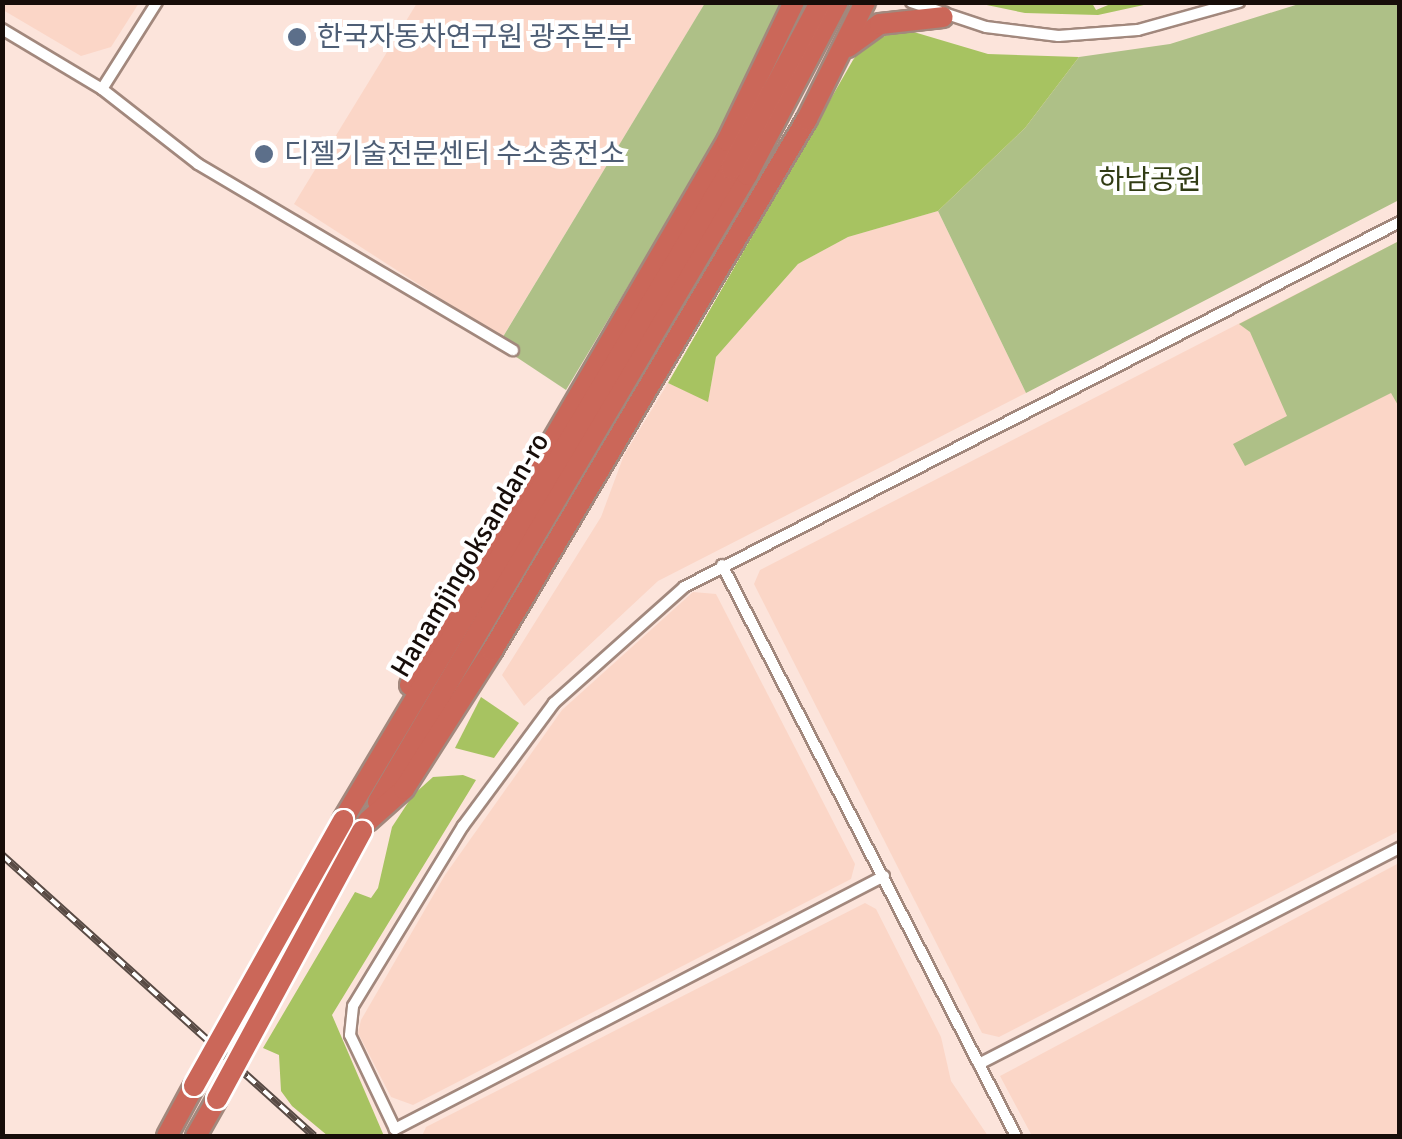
<!DOCTYPE html>
<meta charset="utf-8">
<style>
body{margin:0}
#map{position:relative;width:1402px;height:1139px;overflow:hidden;background:#fce4db;font-family:Signika,"Noto Sans KR",sans-serif}
div>[style]{position:absolute}
.built>*{inset:0;background:#fbd6c7}
.green>*{inset:0;background:#aec087}
.forest>*{inset:0;background:#a7c361}
.roads{filter:drop-shadow(2px 0 #a2887d) drop-shadow(-2px 0 #a2887d) drop-shadow(0 2px #a2887d) drop-shadow(0 -2px #a2887d)}
.street>*{height:10px;margin:-5px;padding:0 5px;transform-origin:5px;border-radius:5px;background:#fff}
.highway>*{height:20px;margin:-10px;padding:0 10px;transform-origin:10px;border-radius:10px;background:#cb6759}
.rail>*{height:8px;margin-top:-4px;transform-origin:0;background:repeating-linear-gradient(90deg,#fff 0 11px,#594b45 0 22px);box-sizing:border-box;border-block:2px solid #594b45}
.bridges{filter:drop-shadow(2px 0 #fff) drop-shadow(-2px 0 #fff) drop-shadow(0 2px #fff) drop-shadow(0 -2px #fff)}
.highway-bridge>*{height:20px;margin:-10px;padding:0 10px;transform-origin:10px;border-radius:10px;background:#cb6759}
.dots>*{width:28px;height:28px;translate:-50% -50%;box-sizing:border-box;border:5px solid #fff;border-radius:50%}
span{translate:-50% -50%;white-space:nowrap;text-align:center;line-height:1.15;-webkit-text-stroke:8px #fff;paint-order:stroke}
.service-label{font-size:28px;color:#4e5e75}
.left{translate:0 -50%;text-align:left}
.park-label{font-size:28px;color:#313c14}
.street-label{font-size:28px;color:#170d09}
.frame{position:absolute;inset:0;border:5px solid #170d09;pointer-events:none}
</style>
<div id="map">
<div class="built">
<div style="clip-path:polygon(3px 2px,139px 2px,139px 3px,111px 47px,81px 56px,3px 10px)"></div>
<div style="clip-path:polygon(417px 3px,705px 3px,502px 338px,294px 204px)"></div>
<div style="clip-path:polygon(938px 211px,1026px 393px,658px 581px,524px 706px,502px 675px,601px 517px,624px 455px,668px 383px,708px 401px,716px 357px,798px 264px,848px 237px)"></div>
<div style="clip-path:polygon(1399px 241px,1399px 831px,999px 1037px,982px 1033px,754px 584px,760px 570px)"></div>
<div style="clip-path:polygon(693px 592px,716px 594px,855px 864px,851px 879px,413px 1105px,391px 1097px,358px 1033px,361px 1020px,445px 875px,562px 710px)"></div>
<div style="clip-path:polygon(1399px 863px,1399px 1136px,1032px 1136px,1000px 1076px)"></div>
<div style="clip-path:polygon(865px 903px,876px 909px,941px 1037px,951px 1081px,988px 1136px,422px 1136px,426px 1127px)"></div>
</div>
<div class="green">
<div style="clip-path:polygon(705px 3px,789px 3px,739px 101px,566px 390px,498px 345px)"></div>
<div style="clip-path:polygon(1302px 3px,1399px 3px,1399px 200px,1026px 393px,938px 211px,1025px 128px,1079px 57px,1170px 44px)"></div>
<div style="clip-path:polygon(1399px 241px,1399px 407px,1391px 393px,1245px 466px,1233px 444px,1287px 416px,1250px 332px,1239px 324px)"></div>
</div>
<div class="forest">
<div style="clip-path:polygon(977px 3px,1092px 3px,1096px 10px,1113px 3px,1153px 3px,1098px 15px,1025px 13px)"></div>
<div style="clip-path:polygon(907px 30px,988px 54px,1079px 57px,1025px 128px,938px 211px,848px 237px,798px 264px,716px 357px,708px 402px,668px 383px,853px 60px,867px 41px)"></div>
<div style="clip-path:polygon(481px 697px,519px 723px,494px 758px,455px 748px)"></div>
<div style="clip-path:polygon(463px 775px,476px 780px,332px 1015px,384px 1136px,328px 1136px,292px 1106px,281px 1091px,279px 1055px,263px 1048px,355px 892px,371px 898px,378px 888px,392px 827px,413px 795px,433px 777px)"></div>
</div>
<div class="roads">
<div class="street">
<div style="left:911px;top:2px;width:79px;rotate:18.4deg"></div>
<div style="left:986px;top:27px;width:73px;rotate:7.1deg"></div>
<div style="left:1058px;top:36px;width:80px;rotate:-4.3deg"></div>
<div style="left:1138px;top:30px;width:105px;rotate:-15.5deg"></div>
<div style="left:2px;top:29px;width:117px;rotate:31deg"></div>
<div style="left:102px;top:89px;width:122px;rotate:38deg"></div>
<div style="left:198px;top:164px;width:366px;rotate:30.6deg"></div>
<div style="left:102px;top:89px;width:103px;rotate:-57.7deg"></div>
<div style="left:722px;top:565px;width:642px;rotate:62.76deg"></div>
<div style="left:884px;top:876px;width:551px;rotate:152.64deg"></div>
<div style="left:395px;top:1129px;width:104px;rotate:-115.6deg"></div>
<div style="left:350px;top:1035px;width:29px;rotate:-84deg"></div>
<div style="left:353px;top:1006px;width:211px;rotate:-58.6deg"></div>
<div style="left:463px;top:826px;width:153px;rotate:-53.5deg"></div>
<div style="left:554px;top:703px;width:174px;rotate:-41.7deg"></div>
<div style="left:684px;top:587px;width:804px;rotate:-27.01deg"></div>
<div style="left:979px;top:1064px;width:473px;rotate:-27.2deg"></div>
</div>
<div class="highway">
<div style="left:848px;top:47px;width:39px;rotate:-36deg"></div>
<div style="left:880px;top:24px;width:63px;rotate:-6.3deg"></div>
<div style="left:410px;top:685px;width:630px;rotate:-59.77deg"></div>
<div style="left:727px;top:141px;width:154px;rotate:-64.3deg"></div>
<div style="left:378px;top:802px;width:728px;rotate:-59.52deg"></div>
<div style="left:747px;top:175px;width:195px;rotate:-62.3deg"></div>
<div style="left:343px;top:820px;width:758px;rotate:-59.2deg"></div>
<div style="left:731px;top:169px;width:189px;rotate:-61.9deg"></div>
<div style="left:368px;top:821px;width:48px;rotate:-41.6deg"></div>
<div style="left:404px;top:789px;width:164px;rotate:-57.5deg"></div>
<div style="left:492px;top:651px;width:618px;rotate:-59.37deg"></div>
<div style="left:807px;top:119px;width:131px;rotate:-63.6deg"></div>
<div style="left:167px;top:1136px;width:57px;rotate:-61.6deg"></div>
<div style="left:196px;top:1136px;width:43px;rotate:-60.4deg"></div>
</div>
</div>
<div class="rail">
<div style="left:2px;top:855px;width:420px;rotate:42deg"></div>
</div>
<div class="bridges">
<div class="highway-bridge">
<div style="left:194px;top:1086px;width:305px;rotate:-60.7deg"></div>
<div style="left:217px;top:1099px;width:305px;rotate:-61.6deg"></div>
</div>
</div>
<div class="dots">
<div style="left:297px;top:37px;background:#5c6f8a"></div>
<div style="left:264px;top:154px;background:#5c6f8a"></div>
</div>
<div class="service-label">
<span class="left" style="left:317px;top:37px">한국자동차연구원 광주본부</span>
<span class="left" style="left:284px;top:154px">디젤기술전문센터 수소충전소</span>
</div>
<div class="park-label">
<span style="left:1150px;top:180px">하남공원</span>
</div>
<div class="street-label">
<span style="left:470px;top:555px;rotate:-59deg">Hanamjingoksandan-ro</span>
</div>
<div class="frame"></div>
</div>
